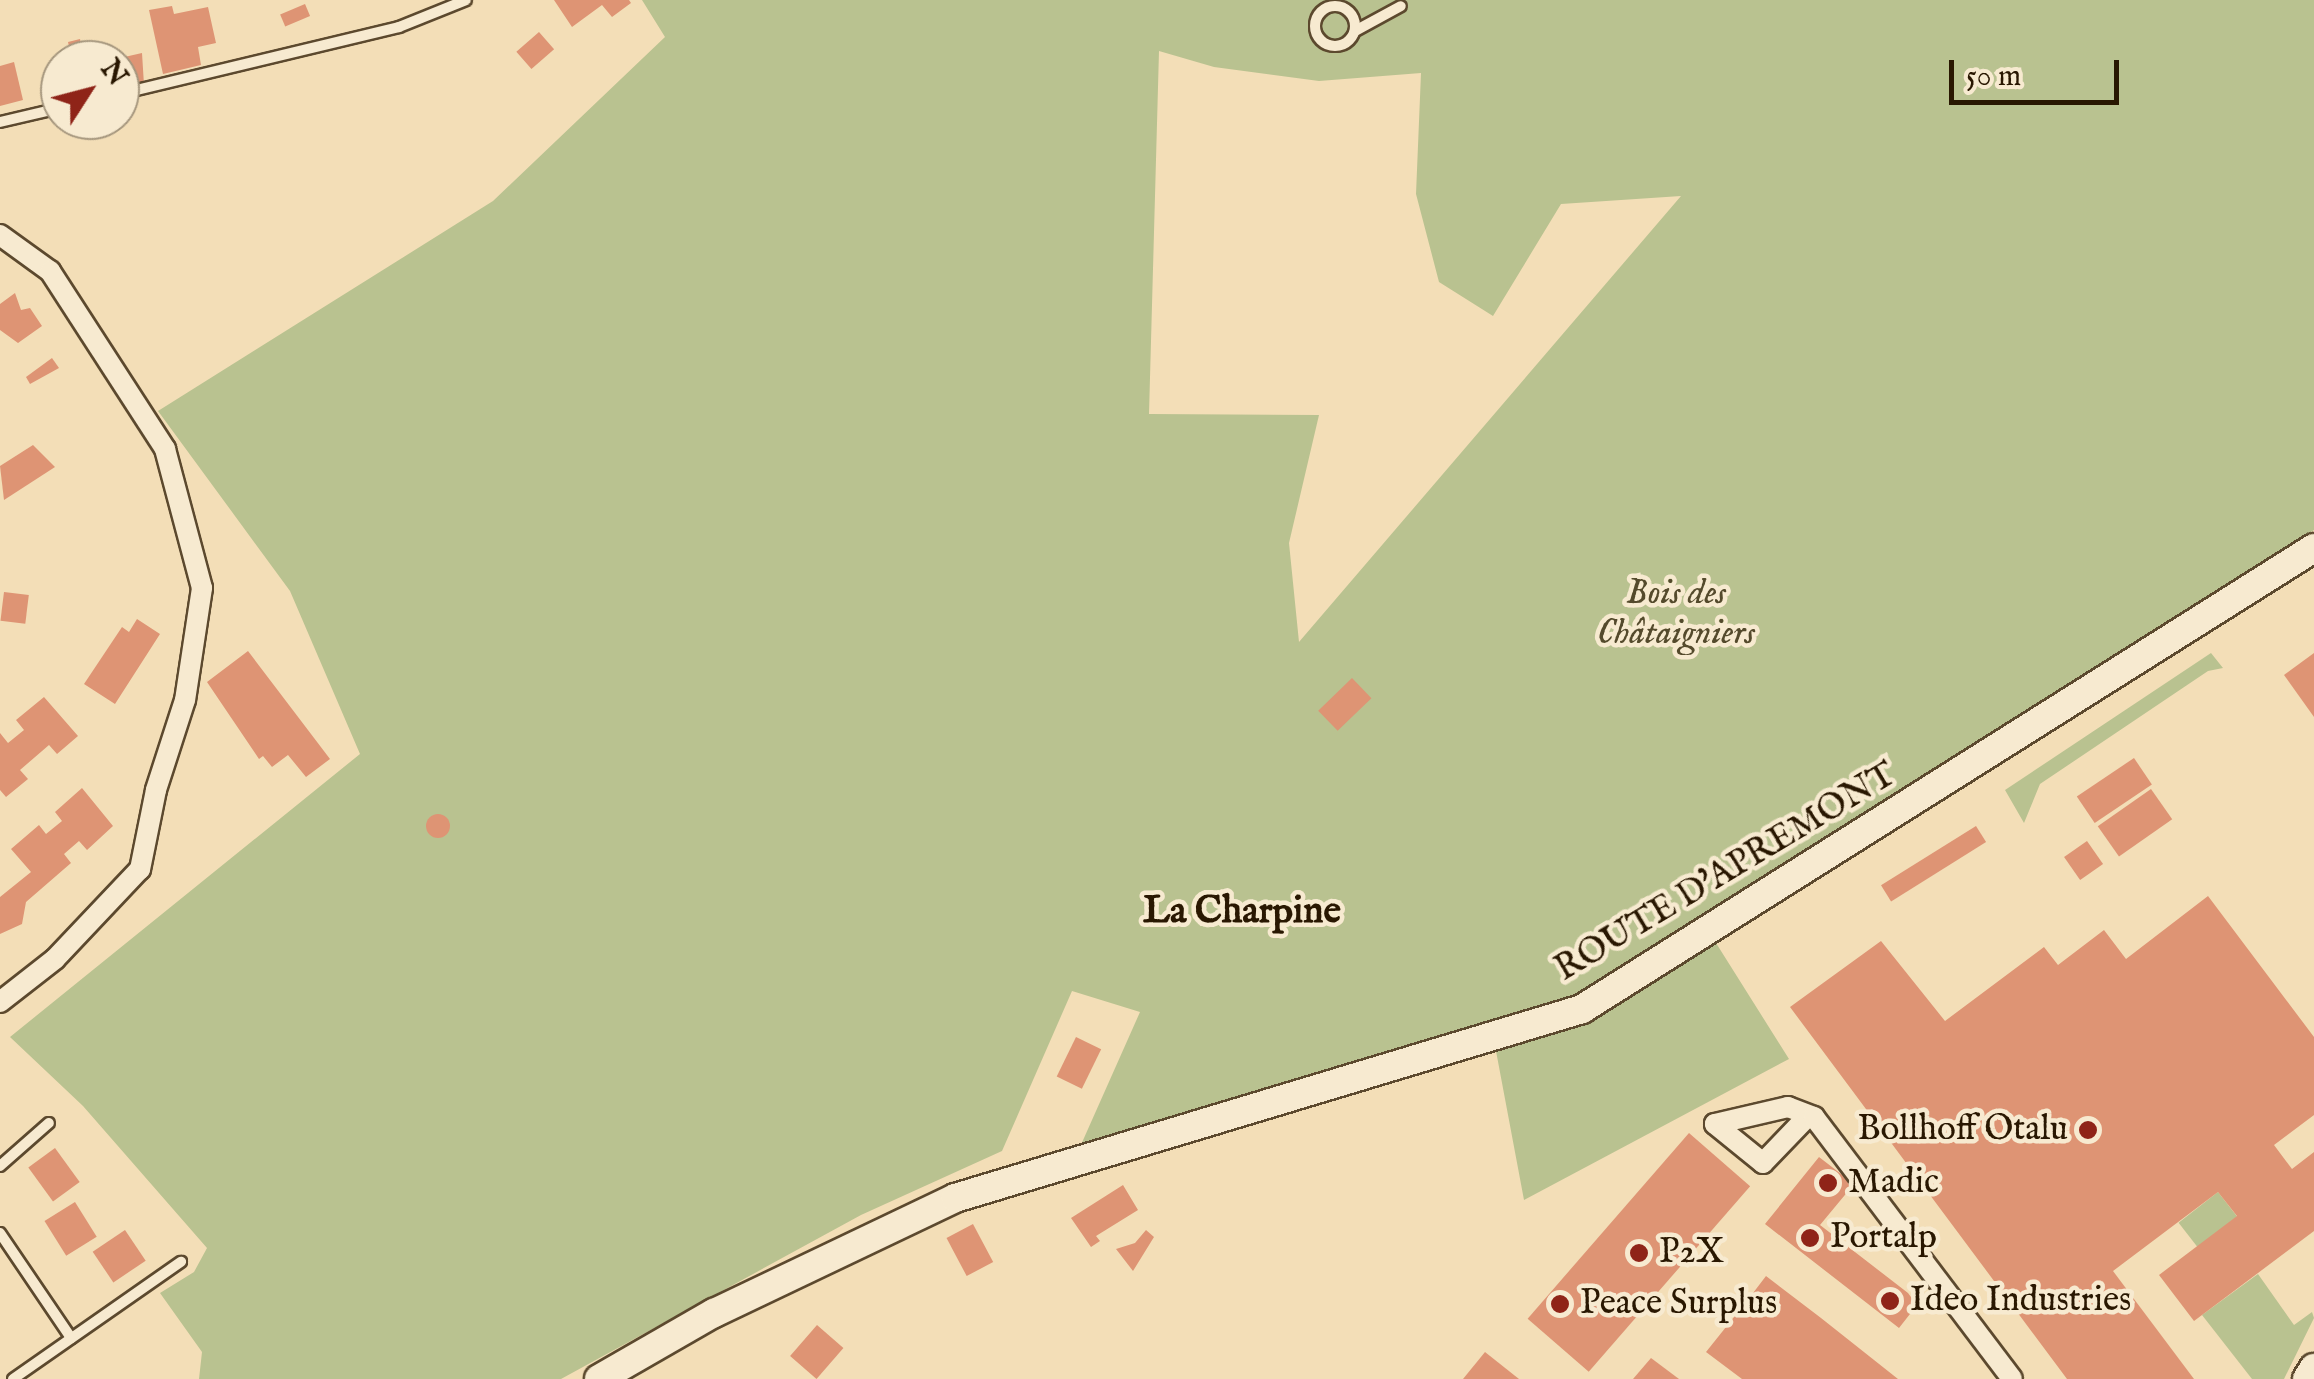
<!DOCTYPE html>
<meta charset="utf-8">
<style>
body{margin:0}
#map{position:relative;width:2314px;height:1379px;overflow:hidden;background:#f3deb7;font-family:"IM FELL English",serif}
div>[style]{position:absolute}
.green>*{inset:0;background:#b9c290;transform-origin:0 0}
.building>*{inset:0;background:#de9474;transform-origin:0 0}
.round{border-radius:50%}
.roads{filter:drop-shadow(2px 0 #5c492e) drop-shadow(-2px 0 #5c492e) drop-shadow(0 2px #5c492e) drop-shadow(0 -2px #5c492e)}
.lane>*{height:10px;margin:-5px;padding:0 5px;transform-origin:5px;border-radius:5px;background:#f7ead0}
.lane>.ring{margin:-5px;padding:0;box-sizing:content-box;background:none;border:10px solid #f7ead0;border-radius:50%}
.street>*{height:20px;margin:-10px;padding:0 10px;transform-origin:10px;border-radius:10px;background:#f7ead0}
.secondary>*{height:28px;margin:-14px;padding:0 14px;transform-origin:14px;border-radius:14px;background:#f7ead0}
.dots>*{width:28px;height:28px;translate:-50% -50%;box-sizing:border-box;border:5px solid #f7ead0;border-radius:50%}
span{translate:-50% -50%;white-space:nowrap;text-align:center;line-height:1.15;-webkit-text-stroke:9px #f7ead0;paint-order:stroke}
.park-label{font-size:35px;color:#544a2c;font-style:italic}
.street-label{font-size:35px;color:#291701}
.poi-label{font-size:35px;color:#291701}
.right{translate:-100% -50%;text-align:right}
.left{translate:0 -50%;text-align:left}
.neighbourhood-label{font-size:38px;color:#291701;font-weight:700}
.north{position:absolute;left:40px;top:40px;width:100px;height:100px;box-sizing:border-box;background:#f7ead0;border:2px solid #a5967d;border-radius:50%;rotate:54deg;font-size:28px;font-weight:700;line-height:40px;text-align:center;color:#291701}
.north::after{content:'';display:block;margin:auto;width:35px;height:45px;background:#8f2418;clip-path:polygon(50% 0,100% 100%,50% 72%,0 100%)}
.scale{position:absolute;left:1949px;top:60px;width:170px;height:45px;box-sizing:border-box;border:5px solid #291701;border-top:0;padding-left:12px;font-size:30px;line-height:35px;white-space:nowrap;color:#291701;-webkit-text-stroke:8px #f7ead0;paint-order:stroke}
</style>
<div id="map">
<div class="green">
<div style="clip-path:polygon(evenodd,642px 0,2314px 0,2314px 530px,1587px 992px,1542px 1013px,1080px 1147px,1140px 1012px,1072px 991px,1002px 1151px,861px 1215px,561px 1379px,199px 1379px,202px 1352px,160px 1293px,194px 1272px,207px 1248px,83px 1106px,10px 1037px,360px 754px,290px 591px,158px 411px,493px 201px,665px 37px,642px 0,1159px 51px,1214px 67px,1319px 81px,1421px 73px,1416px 194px,1439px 282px,1493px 316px,1561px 204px,1681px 196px,1299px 642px,1289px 543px,1319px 415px,1149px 414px,1159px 51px)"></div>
<div style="clip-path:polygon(2211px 653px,2223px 668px,2208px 671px,2040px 784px,2024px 823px,2005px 790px)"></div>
<div style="clip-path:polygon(1716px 943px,1789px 1059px,1524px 1200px,1496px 1051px,1610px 1009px)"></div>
<div style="left:2218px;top:1192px;width:31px;height:50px;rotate:52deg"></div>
<div style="clip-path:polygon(2258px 1274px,2294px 1325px,2312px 1312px,2314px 1318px,2284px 1379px,2252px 1379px,2202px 1315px)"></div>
</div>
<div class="building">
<div style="clip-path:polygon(554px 0,629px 0,631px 3px,612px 17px,602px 5px,572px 27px)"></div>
<div style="left:305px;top:4px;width:13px;height:27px;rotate:67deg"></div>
<div style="clip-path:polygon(172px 6px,174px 14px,208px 7px,216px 43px,198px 47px,201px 65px,163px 74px,149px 10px)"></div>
<div style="left:539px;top:32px;width:23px;height:30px;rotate:49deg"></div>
<div style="clip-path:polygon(80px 39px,84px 60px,72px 60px,68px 42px)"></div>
<div style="clip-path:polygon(142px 53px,144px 85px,124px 90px,120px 58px)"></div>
<div style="clip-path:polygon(14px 62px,23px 100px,0 106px,0 66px)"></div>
<div style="clip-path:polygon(15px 293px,21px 310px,30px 308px,42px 326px,18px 343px,0 330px,0 304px)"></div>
<div style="clip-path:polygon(52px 358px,59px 368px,30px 384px,26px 377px)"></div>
<div style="clip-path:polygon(33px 445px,55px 467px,4px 500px,0 466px)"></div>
<div style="left:4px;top:592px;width:25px;height:29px;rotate:7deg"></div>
<div style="clip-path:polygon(137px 619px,160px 634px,115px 704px,84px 684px,122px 627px,129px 632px)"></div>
<div style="clip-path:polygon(248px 651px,330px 759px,306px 777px,288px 755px,272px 767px,263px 756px,259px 759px,207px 682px)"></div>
<div style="clip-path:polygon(2314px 653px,2314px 717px,2284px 675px)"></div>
<div style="left:1352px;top:678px;width:28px;height:47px;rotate:46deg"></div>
<div style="clip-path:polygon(44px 697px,78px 736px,57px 754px,49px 745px,20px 770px,28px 779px,6px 797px,0 790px,0 733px,8px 743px,24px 730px,16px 720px)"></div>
<div style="left:2134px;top:758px;width:32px;height:69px;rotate:56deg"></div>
<div style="clip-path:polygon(82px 788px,113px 826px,87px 850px,79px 841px,64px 854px,71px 863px,26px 902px,22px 924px,0 934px,0 897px,31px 872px,11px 849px,39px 825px,46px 834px,62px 821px,55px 812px)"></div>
<div style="left:2151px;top:789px;width:37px;height:65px;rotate:55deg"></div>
<div class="round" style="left:426px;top:814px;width:24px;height:24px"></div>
<div style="left:1976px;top:826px;width:19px;height:112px;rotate:58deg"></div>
<div style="left:2087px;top:841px;width:28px;height:28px;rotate:55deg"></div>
<div style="clip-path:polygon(2208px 896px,2314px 1037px,2314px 1115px,2274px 1145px,2292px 1169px,2314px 1152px,2314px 1231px,2194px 1321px,2159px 1275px,2237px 1216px,2218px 1192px,2113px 1271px,2194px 1379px,2067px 1379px,1790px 1007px,1881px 941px,1945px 1021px,2044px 947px,2058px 965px,2104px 930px,2126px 959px)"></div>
<div style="left:1076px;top:1037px;width:28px;height:44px;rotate:26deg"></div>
<div style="left:1689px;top:1133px;width:81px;height:246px;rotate:41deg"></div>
<div style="left:55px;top:1148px;width:42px;height:33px;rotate:54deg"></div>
<div style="clip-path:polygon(1819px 1157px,1854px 1184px,1820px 1225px,1908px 1293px,1917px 1305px,1899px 1328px,1765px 1224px)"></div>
<div style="clip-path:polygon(1123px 1185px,1138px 1210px,1096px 1236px,1100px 1241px,1091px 1247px,1071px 1218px)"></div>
<div style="left:75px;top:1202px;width:41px;height:36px;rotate:58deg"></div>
<div style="left:973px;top:1224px;width:43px;height:30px;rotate:62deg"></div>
<div style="left:125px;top:1230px;width:37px;height:39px;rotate:56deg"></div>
<div style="clip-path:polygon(1146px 1230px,1154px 1237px,1133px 1271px,1116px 1249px,1135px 1243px)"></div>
<div style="clip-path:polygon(1766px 1276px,1821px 1318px,1898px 1379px,1742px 1379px,1706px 1352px,1746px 1302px,1745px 1293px,1750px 1297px)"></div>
<div style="left:817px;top:1325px;width:35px;height:41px;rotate:41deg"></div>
<div style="clip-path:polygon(1485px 1352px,1519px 1379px,1463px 1379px)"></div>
<div style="clip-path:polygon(1651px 1358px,1679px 1379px,1633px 1379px)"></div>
</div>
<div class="roads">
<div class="lane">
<div class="ring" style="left:1315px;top:6px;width:30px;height:30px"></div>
<div style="left:1355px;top:31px;width:52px;rotate:-28.5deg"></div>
<div style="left:120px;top:94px;width:287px;rotate:-13.5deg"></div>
<div style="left:399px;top:27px;width:72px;rotate:-21.9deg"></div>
<div style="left:0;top:122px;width:62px;rotate:-13.1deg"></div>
<div style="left:0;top:1166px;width:65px;rotate:-41.3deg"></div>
<div style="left:0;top:1233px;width:127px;rotate:55.9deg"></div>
<div style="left:13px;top:1379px;width:205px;rotate:-34.9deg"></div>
</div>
<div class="street">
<div style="left:0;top:235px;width:62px;rotate:35.8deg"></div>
<div style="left:50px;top:271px;width:212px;rotate:57.1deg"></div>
<div style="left:165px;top:449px;width:144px;rotate:75.1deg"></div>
<div style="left:202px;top:588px;width:113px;rotate:98.6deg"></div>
<div style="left:185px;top:700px;width:95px;rotate:107.9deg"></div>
<div style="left:156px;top:790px;width:81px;rotate:101.4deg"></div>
<div style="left:140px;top:869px;width:124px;rotate:133.4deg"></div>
<div style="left:55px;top:959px;width:70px;rotate:142deg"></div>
<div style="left:1808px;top:1116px;width:65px;rotate:133.8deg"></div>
<div style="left:1763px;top:1163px;width:62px;rotate:-140.9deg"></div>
<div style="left:1715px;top:1124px;width:75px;rotate:-13.1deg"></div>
<div style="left:1788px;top:1107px;width:28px;rotate:21deg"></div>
<div style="left:1814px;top:1117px;width:328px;rotate:52.9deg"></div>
</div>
<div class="secondary">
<div style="left:599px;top:1379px;width:133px;rotate:-29.9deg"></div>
<div style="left:714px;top:1313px;width:267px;rotate:-25.5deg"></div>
<div style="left:955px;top:1198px;width:655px;rotate:-16.77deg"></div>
<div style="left:1582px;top:1009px;width:865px;rotate:-32.2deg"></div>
<div style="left:2307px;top:1379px;width:13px;rotate:-58deg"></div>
</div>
</div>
<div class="dots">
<div style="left:2088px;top:1130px;background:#8f2418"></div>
<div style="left:1828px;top:1183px;background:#8f2418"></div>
<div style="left:1810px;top:1238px;background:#8f2418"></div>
<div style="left:1639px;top:1253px;background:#8f2418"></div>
<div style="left:1890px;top:1301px;background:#8f2418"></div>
<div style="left:1560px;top:1304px;background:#8f2418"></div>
</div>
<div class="park-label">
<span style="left:1676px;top:614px">Bois des<br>Châtaigniers</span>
</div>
<div class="street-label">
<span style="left:1726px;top:873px;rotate:-31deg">ROUTE D'APREMONT</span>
</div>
<div class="poi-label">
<span class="right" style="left:2068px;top:1130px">Bollhoff Otalu</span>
<span class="left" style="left:1848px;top:1183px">Madic</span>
<span class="left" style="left:1830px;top:1238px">Portalp</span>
<span class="left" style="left:1659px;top:1253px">P2X</span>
<span class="left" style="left:1910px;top:1301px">Ideo Industries</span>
<span class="left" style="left:1580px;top:1304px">Peace Surplus</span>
</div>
<div class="neighbourhood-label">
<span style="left:1242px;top:913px">La Charpine</span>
</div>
<div class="north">N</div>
<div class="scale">50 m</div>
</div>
